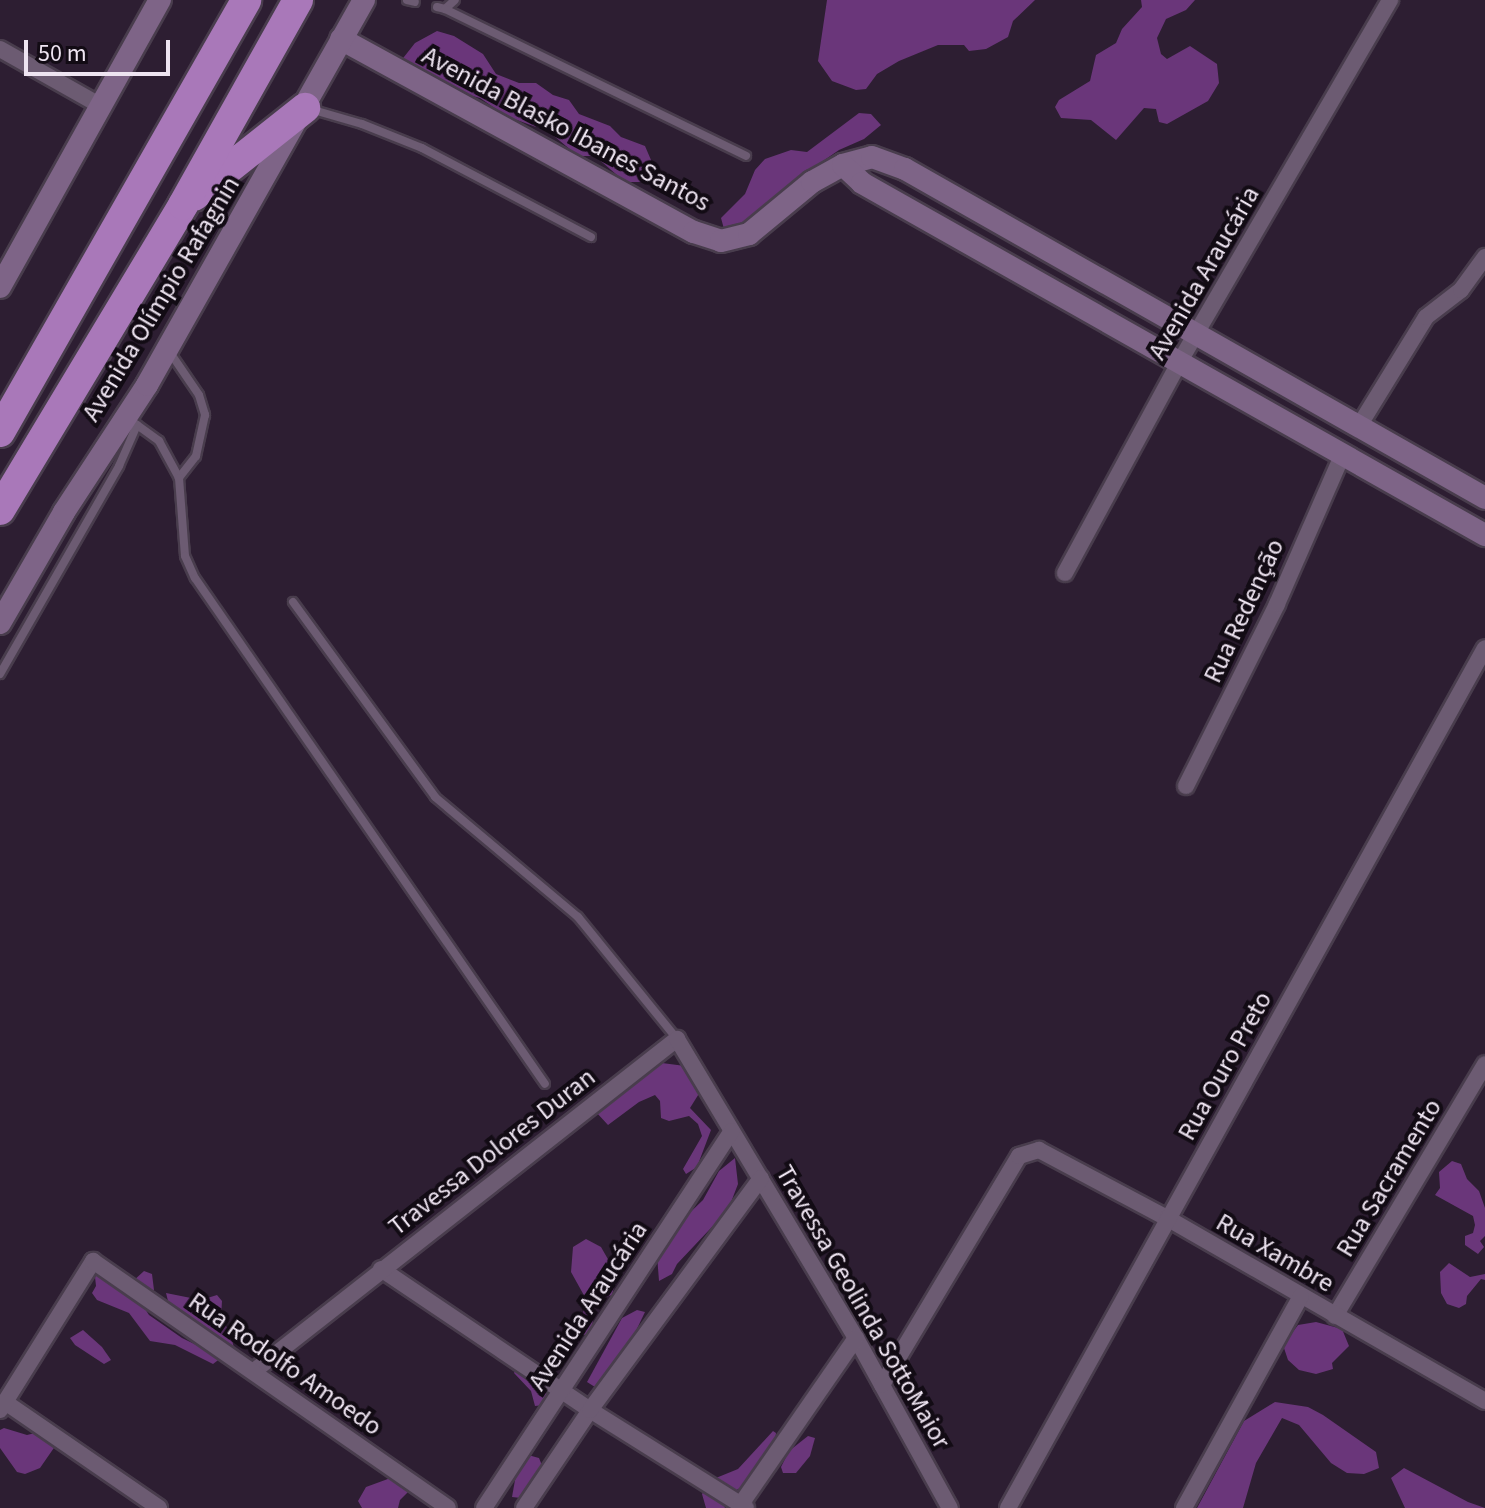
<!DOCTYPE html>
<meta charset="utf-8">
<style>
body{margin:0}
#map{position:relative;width:1485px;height:1508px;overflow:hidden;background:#2d1e32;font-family:"Source Sans 3",sans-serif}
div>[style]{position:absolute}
.forest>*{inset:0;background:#6a367a}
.roads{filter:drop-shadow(2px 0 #493d4d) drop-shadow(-2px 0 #493d4d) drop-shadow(0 2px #493d4d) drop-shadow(0 -2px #493d4d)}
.lane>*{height:8px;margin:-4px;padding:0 4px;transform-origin:4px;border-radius:4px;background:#6c5b72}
.street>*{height:16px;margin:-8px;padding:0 8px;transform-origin:8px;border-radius:8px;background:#6c5b72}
.secondary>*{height:22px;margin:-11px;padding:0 11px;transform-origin:11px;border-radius:11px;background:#7e6487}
.highway>*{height:30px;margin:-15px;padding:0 15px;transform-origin:15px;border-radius:15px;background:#a978b9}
span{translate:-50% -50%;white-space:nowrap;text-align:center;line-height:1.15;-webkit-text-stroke:8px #120b14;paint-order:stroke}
.street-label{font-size:26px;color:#eee4f1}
.scale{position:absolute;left:24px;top:40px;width:146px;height:36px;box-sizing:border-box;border:4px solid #eee4f1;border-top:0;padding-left:10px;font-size:24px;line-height:28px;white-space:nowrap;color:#eee4f1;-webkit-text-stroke:6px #120b14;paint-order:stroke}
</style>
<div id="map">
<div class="forest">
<div style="clip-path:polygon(827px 0,1035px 0,1013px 21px,1008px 37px,986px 49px,969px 51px,964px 45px,938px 45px,899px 61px,877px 74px,866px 89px,856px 90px,832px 81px,818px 61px)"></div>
<div style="clip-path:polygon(1141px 0,1195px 0,1186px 10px,1166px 19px,1157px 38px,1161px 54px,1167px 59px,1190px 46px,1217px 64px,1219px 83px,1208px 101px,1167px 124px,1159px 122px,1156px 109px,1144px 108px,1116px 140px,1091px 120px,1061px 118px,1055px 107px,1059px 100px,1090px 81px,1096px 55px,1116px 43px,1122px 29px,1142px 7px)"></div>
<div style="clip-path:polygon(437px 31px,454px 36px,483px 54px,496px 74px,519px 83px,536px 83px,553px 95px,569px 100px,579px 114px,610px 126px,621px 137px,645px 146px,651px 160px,646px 175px,640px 182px,625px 182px,595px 156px,578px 156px,554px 136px,551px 128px,536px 127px,506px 116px,480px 98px,435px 86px,400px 62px,415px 43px)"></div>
<div style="clip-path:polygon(859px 113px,871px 114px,881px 125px,864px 139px,839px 150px,807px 172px,773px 204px,735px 231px,724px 229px,721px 218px,745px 194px,755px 170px,765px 159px,791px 150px,807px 152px)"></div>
<div style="clip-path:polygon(662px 1063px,685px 1066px,700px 1092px,690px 1108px,711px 1130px,697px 1167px,686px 1174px,683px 1169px,702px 1136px,698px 1124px,689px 1116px,669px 1121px,661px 1118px,660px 1101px,655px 1095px,639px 1102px,608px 1125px,596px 1112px,654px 1066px)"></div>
<div style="clip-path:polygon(735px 1158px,738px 1184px,728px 1210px,677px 1264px,672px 1274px,659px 1281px,657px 1255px,677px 1225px,703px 1200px,719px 1171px)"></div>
<div style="clip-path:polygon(1452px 1161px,1461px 1164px,1467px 1179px,1479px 1191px,1485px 1208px,1485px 1236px,1480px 1241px,1484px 1247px,1478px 1254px,1465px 1245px,1465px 1236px,1473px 1233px,1475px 1225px,1473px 1216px,1435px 1195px,1440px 1188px,1439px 1172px)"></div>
<div style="clip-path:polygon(586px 1239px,601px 1247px,617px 1275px,612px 1295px,596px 1301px,592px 1326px,587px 1334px,572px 1338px,581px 1323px,586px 1299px,571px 1272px,573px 1247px)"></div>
<div style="clip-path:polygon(105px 1258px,132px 1282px,144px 1271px,152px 1274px,154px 1290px,140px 1301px,149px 1315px,182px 1338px,219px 1356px,170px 1309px,166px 1293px,201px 1300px,217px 1295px,222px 1301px,221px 1318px,230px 1332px,234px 1348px,213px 1364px,175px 1345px,150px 1341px,129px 1313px,97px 1300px,92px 1293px,96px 1286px,94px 1268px)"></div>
<div style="clip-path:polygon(1449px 1263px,1470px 1277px,1485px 1274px,1485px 1280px,1481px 1279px,1467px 1296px,1466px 1304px,1459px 1308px,1447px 1304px,1441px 1293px,1440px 1272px)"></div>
<div style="clip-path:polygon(637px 1310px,645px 1312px,634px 1335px,595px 1387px,587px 1382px,622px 1318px)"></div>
<div style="clip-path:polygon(1316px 1322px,1342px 1329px,1349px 1346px,1332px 1363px,1333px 1369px,1316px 1374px,1299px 1370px,1288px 1360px,1283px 1345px,1298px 1325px)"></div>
<div style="clip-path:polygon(83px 1330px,102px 1347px,111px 1360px,104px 1364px,75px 1345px,70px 1338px)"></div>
<div style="clip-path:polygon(517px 1366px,551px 1391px,544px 1405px,535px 1406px,531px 1391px,514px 1373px)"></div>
<div style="clip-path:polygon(1275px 1402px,1308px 1407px,1323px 1415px,1376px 1452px,1379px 1468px,1364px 1474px,1347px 1473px,1331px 1463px,1299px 1425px,1282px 1418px,1256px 1463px,1243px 1508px,1197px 1508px,1244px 1421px)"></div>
<div style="clip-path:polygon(4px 1428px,27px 1435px,43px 1431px,58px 1442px,40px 1468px,25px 1474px,17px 1472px,0 1448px,0 1430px)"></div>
<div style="clip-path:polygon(773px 1431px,776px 1433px,774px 1450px,756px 1477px,722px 1500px,725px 1508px,706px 1508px,702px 1494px,711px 1480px,738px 1469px)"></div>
<div style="clip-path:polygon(808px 1436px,815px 1438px,810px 1456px,796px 1473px,783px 1473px,781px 1467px,789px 1451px)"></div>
<div style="clip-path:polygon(528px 1455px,539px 1458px,545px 1473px,521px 1498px,512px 1497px,515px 1480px)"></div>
<div style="clip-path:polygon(1404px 1468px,1468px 1502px,1485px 1508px,1405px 1508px,1391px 1478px)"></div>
<div style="clip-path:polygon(396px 1476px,413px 1487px,400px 1500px,398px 1508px,362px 1508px,358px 1501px,366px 1487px)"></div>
</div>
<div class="roads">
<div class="lane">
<div style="left:407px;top:0;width:8px;rotate:14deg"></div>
<div style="left:437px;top:7px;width:8px;rotate:14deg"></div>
<div style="left:445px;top:9px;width:13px;rotate:-42deg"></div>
<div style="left:445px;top:9px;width:335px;rotate:26deg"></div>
<div style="left:310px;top:109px;width:54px;rotate:16.1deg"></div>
<div style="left:362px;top:124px;width:65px;rotate:21.8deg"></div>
<div style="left:422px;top:148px;width:191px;rotate:27.8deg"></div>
<div style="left:169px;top:351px;width:53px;rotate:55.7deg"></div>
<div style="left:199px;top:395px;width:21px;rotate:73deg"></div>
<div style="left:205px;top:415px;width:42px;rotate:102.4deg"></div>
<div style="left:196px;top:456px;width:28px;rotate:128deg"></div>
<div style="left:126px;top:417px;width:41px;rotate:36deg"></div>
<div style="left:159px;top:441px;width:42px;rotate:61.6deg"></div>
<div style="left:179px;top:478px;width:78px;rotate:85.6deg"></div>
<div style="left:185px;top:556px;width:24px;rotate:66deg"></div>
<div style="left:195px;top:578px;width:615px;rotate:55.33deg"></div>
<div style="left:293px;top:602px;width:241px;rotate:53.9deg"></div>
<div style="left:435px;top:797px;width:187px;rotate:40deg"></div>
<div style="left:578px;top:917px;width:157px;rotate:50.9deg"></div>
<div style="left:0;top:674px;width:240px;rotate:-60.2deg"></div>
<div style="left:119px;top:466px;width:45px;rotate:-66.3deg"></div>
</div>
<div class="street">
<div style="left:0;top:49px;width:116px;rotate:29.4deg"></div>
<div style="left:1359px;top:426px;width:128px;rotate:-58.4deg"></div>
<div style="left:1426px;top:317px;width:44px;rotate:-37.6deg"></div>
<div style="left:1461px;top:290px;width:41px;rotate:-54deg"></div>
<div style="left:1065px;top:573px;width:241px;rotate:-61.5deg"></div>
<div style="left:1180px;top:361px;width:418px;rotate:-59.8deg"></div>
<div style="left:1186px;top:786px;width:203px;rotate:-63.4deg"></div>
<div style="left:1277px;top:604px;width:164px;rotate:-66.3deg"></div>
<div style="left:381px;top:1269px;width:252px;rotate:34deg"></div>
<div style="left:590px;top:1410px;width:184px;rotate:32.1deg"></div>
<div style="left:1335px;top:1316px;width:293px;rotate:-59.2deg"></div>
<div style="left:254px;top:1371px;width:538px;rotate:-38.13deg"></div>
<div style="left:677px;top:1039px;width:348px;rotate:59.1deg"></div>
<div style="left:856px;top:1338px;width:194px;rotate:61.1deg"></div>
<div style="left:882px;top:1385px;width:267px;rotate:-59.1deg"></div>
<div style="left:1019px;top:1156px;width:21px;rotate:-17deg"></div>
<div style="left:1039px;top:1150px;width:145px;rotate:28deg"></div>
<div style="left:1167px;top:1218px;width:367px;rotate:29.9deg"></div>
<div style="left:5px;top:1402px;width:187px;rotate:34.5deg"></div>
<div style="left:0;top:1410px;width:176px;rotate:-58deg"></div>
<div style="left:93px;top:1261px;width:432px;rotate:34.8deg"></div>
<div style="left:741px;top:1504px;width:202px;rotate:-55.3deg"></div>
<div style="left:484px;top:1508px;width:451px;rotate:-56.7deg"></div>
<div style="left:524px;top:1508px;width:118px;rotate:-56deg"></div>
<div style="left:590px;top:1410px;width:288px;rotate:-53.6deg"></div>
<div style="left:1008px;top:1508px;width:983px;rotate:-60.99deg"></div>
<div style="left:1184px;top:1508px;width:242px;rotate:-61.1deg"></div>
</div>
<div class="secondary">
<div style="left:341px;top:39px;width:402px;rotate:28.7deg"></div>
<div style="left:694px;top:232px;width:28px;rotate:18deg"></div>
<div style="left:721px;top:241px;width:29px;rotate:-14deg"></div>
<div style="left:749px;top:234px;width:82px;rotate:-39.5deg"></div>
<div style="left:812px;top:182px;width:35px;rotate:-29deg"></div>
<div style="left:843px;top:165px;width:30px;rotate:-15deg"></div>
<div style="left:872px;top:157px;width:35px;rotate:20deg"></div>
<div style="left:905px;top:169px;width:667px;rotate:29.56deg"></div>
<div style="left:843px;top:165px;width:26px;rotate:43deg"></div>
<div style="left:862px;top:183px;width:716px;rotate:29.47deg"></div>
<div style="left:0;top:287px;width:329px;rotate:-60.9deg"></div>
<div style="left:0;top:623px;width:128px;rotate:-60deg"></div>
<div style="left:64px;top:512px;width:152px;rotate:-56.8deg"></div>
<div style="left:147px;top:385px;width:442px;rotate:-60.6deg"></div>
</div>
<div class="highway">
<div style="left:194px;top:196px;width:142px;rotate:-38.4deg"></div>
<div style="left:0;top:432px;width:497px;rotate:-60.3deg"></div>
<div style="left:0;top:510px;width:356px;rotate:-59deg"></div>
<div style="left:183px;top:205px;width:235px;rotate:-60.7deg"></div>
</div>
</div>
<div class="street-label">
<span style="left:566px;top:129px;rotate:28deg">Avenida Blasko Ibanes Santos</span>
<span style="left:1204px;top:273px;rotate:-60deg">Avenida Araucária</span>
<span style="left:161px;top:299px;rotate:-59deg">Avenida Olímpio Rafagnin</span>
<span style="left:1244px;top:611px;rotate:-65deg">Rua Redenção</span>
<span style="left:1225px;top:1066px;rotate:-61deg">Rua Ouro Preto</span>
<span style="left:492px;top:1152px;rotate:-38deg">Travessa Dolores Duran</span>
<span style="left:1389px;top:1178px;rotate:-59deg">Rua Sacramento</span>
<span style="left:1275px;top:1253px;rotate:30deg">Rua Xambre</span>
<span style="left:588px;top:1306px;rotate:-57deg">Avenida Araucária</span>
<span style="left:863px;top:1307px;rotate:60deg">Travessa Geolinda SottoMaior</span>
<span style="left:285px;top:1364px;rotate:35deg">Rua Rodolfo Amoedo</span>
</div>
<div class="scale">50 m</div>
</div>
